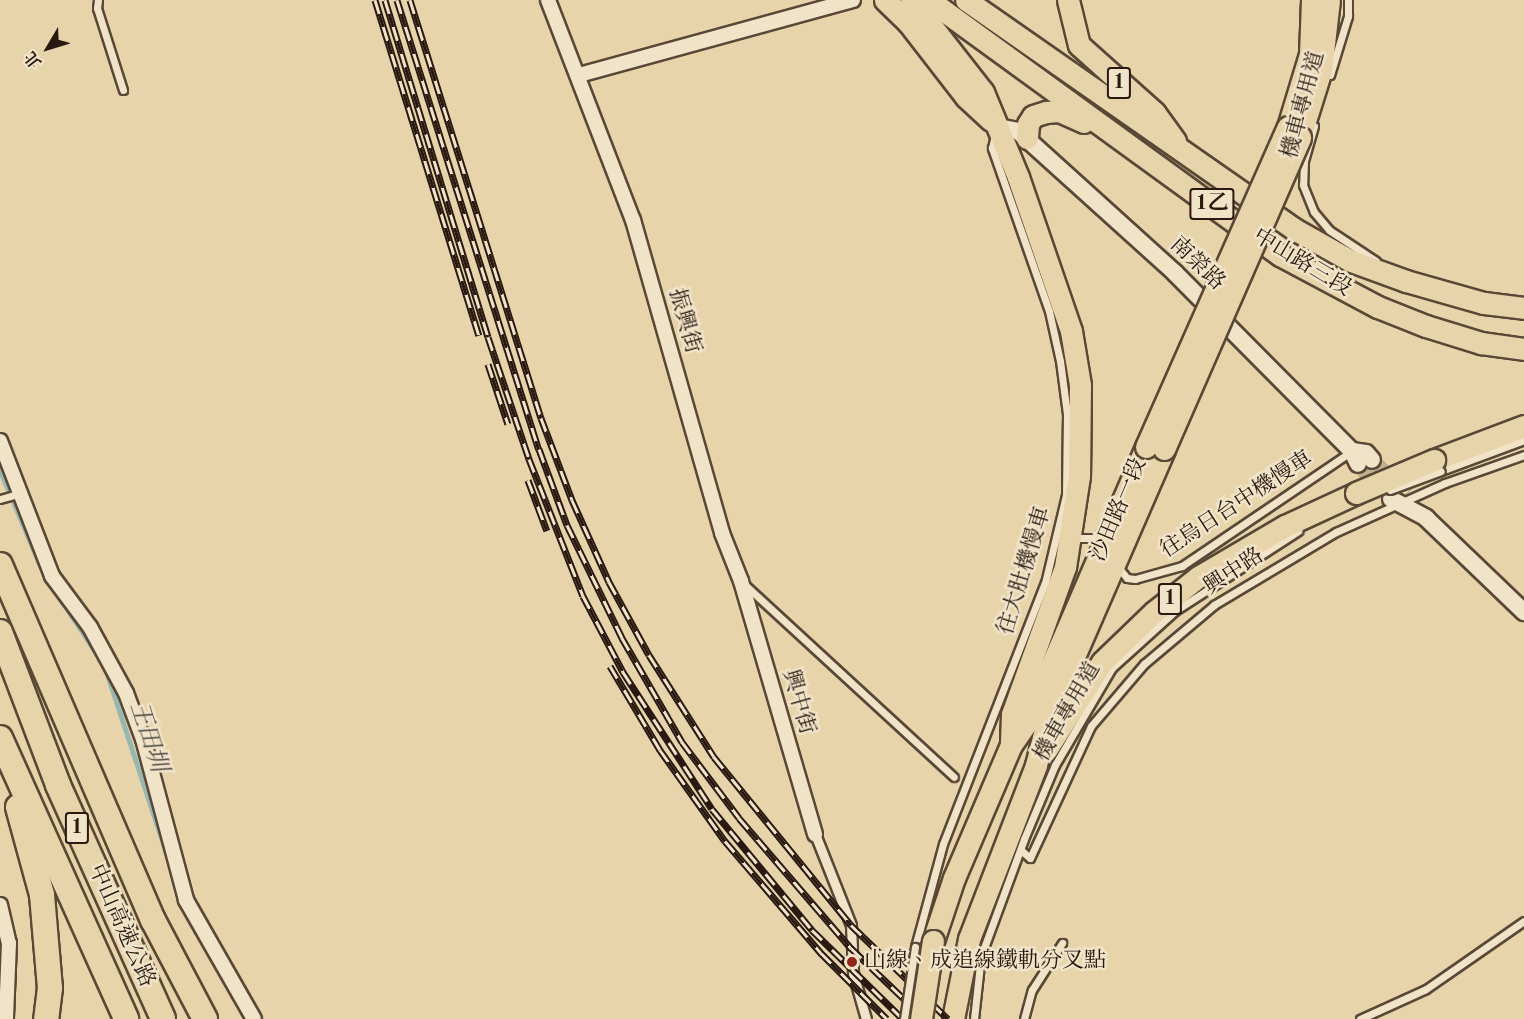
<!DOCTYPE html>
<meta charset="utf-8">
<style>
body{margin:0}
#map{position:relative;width:1524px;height:1019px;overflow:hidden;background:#e8d4aa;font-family:"Old Standard TT","Noto Serif TC",serif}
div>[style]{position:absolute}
.stream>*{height:4.5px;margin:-2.25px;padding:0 2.25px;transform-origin:2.25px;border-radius:2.25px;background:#99b7b1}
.tertiary-tunnel>*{height:16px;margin-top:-8px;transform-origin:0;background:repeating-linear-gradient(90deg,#c2af8b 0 16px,transparent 0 24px)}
.roads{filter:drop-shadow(2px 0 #594836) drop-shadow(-2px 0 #594836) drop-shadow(0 2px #594836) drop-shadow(0 -2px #594836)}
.service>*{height:7px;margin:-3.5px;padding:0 3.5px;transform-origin:3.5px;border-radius:3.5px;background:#f0e3c8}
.pedestrian>*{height:9px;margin:-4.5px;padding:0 4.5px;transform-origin:4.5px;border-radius:4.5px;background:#f0e3c8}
.minor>*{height:14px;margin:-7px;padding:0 7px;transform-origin:7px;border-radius:7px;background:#f0e3c8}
.tertiary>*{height:16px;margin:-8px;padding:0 8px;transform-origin:8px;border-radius:8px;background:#f0e3c8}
.primary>*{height:21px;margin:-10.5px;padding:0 10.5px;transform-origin:10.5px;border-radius:10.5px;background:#e8d4aa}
.motorway>*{height:24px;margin:-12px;padding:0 12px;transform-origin:12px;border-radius:12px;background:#e8d4aa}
.rail>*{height:7px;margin-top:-3.5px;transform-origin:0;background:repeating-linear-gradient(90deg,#f0e3c8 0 14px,#291910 0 28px);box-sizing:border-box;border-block:2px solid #291910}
.bridges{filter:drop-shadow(2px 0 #594836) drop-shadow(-2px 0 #594836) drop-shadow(0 2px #594836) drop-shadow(0 -2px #594836)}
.service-bridge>*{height:7px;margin:-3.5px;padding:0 3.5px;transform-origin:3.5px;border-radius:3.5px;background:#f0e3c8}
.primary-bridge>*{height:21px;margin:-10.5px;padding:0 10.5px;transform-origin:10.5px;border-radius:10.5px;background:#e8d4aa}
.dots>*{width:16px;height:16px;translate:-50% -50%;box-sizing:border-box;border:3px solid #f0e3c8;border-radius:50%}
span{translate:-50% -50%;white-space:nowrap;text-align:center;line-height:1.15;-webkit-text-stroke:5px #f0e3c8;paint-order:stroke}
.shield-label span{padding:2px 4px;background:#f0e3c8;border:2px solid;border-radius:4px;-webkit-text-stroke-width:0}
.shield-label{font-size:21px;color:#291910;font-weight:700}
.street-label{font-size:22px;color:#291910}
.poi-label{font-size:22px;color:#291910}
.left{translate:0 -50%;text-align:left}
.water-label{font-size:24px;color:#4b4840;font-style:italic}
.north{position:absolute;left:18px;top:18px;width:60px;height:60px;-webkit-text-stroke:4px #f0e3c8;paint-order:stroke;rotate:232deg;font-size:16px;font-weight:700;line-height:24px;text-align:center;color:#291910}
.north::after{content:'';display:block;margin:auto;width:21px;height:27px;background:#291910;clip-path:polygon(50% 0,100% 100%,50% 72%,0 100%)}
</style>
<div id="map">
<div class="stream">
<div style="left:0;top:470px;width:105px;rotate:67.1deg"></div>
<div style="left:46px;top:577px;width:100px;rotate:56.5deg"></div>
<div style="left:105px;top:667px;width:201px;rotate:71.7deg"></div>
</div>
<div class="tertiary-tunnel">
<div style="left:1372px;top:460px;width:49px;rotate:45.8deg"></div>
<div style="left:1358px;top:464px;width:48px;rotate:46.7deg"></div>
</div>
<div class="roads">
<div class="service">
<div style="left:98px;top:0;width:8px;rotate:97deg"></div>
<div style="left:97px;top:8px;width:86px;rotate:72.4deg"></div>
<div style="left:1330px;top:75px;width:62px;rotate:-73deg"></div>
<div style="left:1348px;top:16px;width:16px;rotate:-90deg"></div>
<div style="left:1314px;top:126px;width:36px;rotate:106deg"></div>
<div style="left:1304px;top:161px;width:24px;rotate:92deg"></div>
<div style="left:1303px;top:185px;width:29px;rotate:68deg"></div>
<div style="left:1314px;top:212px;width:23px;rotate:50deg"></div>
<div style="left:1329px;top:230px;width:56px;rotate:33.4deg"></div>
<div style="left:1441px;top:471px;width:89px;rotate:-20.5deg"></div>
<div style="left:0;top:499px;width:18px;rotate:-16deg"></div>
<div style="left:1071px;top:538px;width:27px"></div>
<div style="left:1098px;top:538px;width:4px;rotate:-63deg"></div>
<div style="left:1118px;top:567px;width:14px;rotate:51deg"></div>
<div style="left:1127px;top:578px;width:8px;rotate:7deg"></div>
<div style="left:1135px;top:579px;width:49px;rotate:-15.5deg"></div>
<div style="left:1182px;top:566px;width:205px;rotate:-34.1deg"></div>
<div style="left:744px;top:584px;width:285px;rotate:42.6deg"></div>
<div style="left:1023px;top:852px;width:9px;rotate:41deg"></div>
<div style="left:1030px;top:858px;width:145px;rotate:-65.2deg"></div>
<div style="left:1091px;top:726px;width:82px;rotate:-49.5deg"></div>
<div style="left:1144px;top:664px;width:92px;rotate:-40.1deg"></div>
<div style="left:1214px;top:605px;width:142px;rotate:-30.9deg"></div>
<div style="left:1336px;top:532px;width:120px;rotate:-24.2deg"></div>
<div style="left:1445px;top:483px;width:84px;rotate:-19.5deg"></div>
<div style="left:915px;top:947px;width:107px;rotate:-74.8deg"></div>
<div style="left:943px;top:844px;width:280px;rotate:-68.7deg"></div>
<div style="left:1045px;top:583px;width:90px;rotate:-76.6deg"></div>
<div style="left:1066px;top:495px;width:81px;rotate:-89.3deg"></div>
<div style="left:1067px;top:414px;width:53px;rotate:-97.5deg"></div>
<div style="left:1060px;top:361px;width:51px;rotate:-102.4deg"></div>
<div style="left:1049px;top:311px;width:173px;rotate:-109.3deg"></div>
<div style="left:992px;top:148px;width:13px;rotate:-77deg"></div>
<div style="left:974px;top:1019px;width:63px;rotate:-83.7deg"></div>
<div style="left:981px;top:956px;width:125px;rotate:-69.8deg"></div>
<div style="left:1024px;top:839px;width:80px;rotate:-67.3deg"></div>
<div style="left:1055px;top:765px;width:113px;rotate:-59.6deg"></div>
<div style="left:1112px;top:668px;width:85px;rotate:-42.1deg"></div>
<div style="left:1175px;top:611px;width:147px;rotate:-33deg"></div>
<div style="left:1024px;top:1019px;width:30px;rotate:-75deg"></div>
<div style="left:1032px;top:990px;width:56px;rotate:-57.4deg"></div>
<div style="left:1360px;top:1019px;width:72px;rotate:-24.4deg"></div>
<div style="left:1426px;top:989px;width:119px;rotate:-34.8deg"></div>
</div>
<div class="pedestrian">
<div style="left:815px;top:834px;width:98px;rotate:68.4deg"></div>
<div style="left:851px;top:925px;width:48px;rotate:87.6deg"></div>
<div style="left:853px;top:973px;width:48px;rotate:74.2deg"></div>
</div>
<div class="minor">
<div style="left:548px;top:0;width:236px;rotate:68.9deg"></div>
<div style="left:633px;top:220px;width:325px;rotate:74.1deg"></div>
<div style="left:722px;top:533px;width:52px;rotate:68.4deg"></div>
<div style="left:741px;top:581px;width:264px;rotate:73.7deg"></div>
<div style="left:579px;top:75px;width:284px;rotate:-15.3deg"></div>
<div style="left:0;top:441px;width:145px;rotate:68.9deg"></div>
<div style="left:52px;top:576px;width:64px;rotate:53.3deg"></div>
<div style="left:90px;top:627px;width:75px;rotate:61.4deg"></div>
<div style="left:126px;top:693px;width:49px;rotate:69.7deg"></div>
<div style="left:143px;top:739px;width:167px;rotate:75deg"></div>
<div style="left:186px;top:900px;width:137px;rotate:60.3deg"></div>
<div style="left:0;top:905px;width:39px;rotate:77deg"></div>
<div style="left:9px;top:943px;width:76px;rotate:92.3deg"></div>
</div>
<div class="tertiary">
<div style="left:998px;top:127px;width:20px;rotate:11deg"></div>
<div style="left:1018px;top:131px;width:212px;rotate:42.1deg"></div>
<div style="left:1175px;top:273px;width:251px;rotate:45.2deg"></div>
<div style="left:1352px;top:451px;width:14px;rotate:65deg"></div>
<div style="left:1352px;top:451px;width:14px;rotate:8deg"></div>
<div style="left:1366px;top:453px;width:9px;rotate:49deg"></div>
<div style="left:1391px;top:499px;width:40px;rotate:28deg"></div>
<div style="left:1426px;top:518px;width:136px;rotate:43.8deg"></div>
</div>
<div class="primary">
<div style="left:885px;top:0;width:32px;rotate:44deg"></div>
<div style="left:908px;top:22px;width:95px;rotate:52.3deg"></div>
<div style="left:966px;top:97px;width:34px;rotate:43deg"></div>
<div style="left:911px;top:0;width:117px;rotate:52deg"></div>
<div style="left:983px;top:92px;width:92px;rotate:67.6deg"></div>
<div style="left:1018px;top:177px;width:163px;rotate:71deg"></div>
<div style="left:1071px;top:331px;width:55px;rotate:80.5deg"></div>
<div style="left:1080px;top:385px;width:91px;rotate:90.6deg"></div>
<div style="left:1079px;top:476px;width:92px;rotate:98.7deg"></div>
<div style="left:1065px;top:567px;width:156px;rotate:109.8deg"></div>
<div style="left:1012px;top:714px;width:31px;rotate:92deg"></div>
<div style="left:929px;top:0;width:434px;rotate:36deg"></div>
<div style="left:1280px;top:255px;width:111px;rotate:28deg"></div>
<div style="left:1378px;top:307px;width:52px;rotate:21.6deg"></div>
<div style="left:1426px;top:326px;width:58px;rotate:17.2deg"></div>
<div style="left:1481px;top:343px;width:43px;rotate:7.9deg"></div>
<div style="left:966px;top:0;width:400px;rotate:34.9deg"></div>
<div style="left:1294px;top:229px;width:65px;rotate:29.3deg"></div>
<div style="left:1351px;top:261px;width:59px;rotate:20deg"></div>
<div style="left:1406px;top:281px;width:81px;rotate:15.8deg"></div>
<div style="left:1484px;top:303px;width:40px;rotate:7.1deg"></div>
<div style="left:1068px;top:0;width:46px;rotate:76.3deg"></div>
<div style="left:1079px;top:45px;width:101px;rotate:41.8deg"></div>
<div style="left:1154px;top:112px;width:36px;rotate:54deg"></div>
<div style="left:1288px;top:127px;width:76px;rotate:-73.2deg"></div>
<div style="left:1310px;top:54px;width:54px;rotate:-87.9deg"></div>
<div style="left:1300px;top:137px;width:70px;rotate:-72.6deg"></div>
<div style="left:1321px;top:70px;width:70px;rotate:-83.5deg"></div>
<div style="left:1027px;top:138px;width:14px;rotate:-86deg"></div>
<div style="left:1028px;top:124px;width:9px;rotate:-58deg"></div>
<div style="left:1033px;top:116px;width:14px;rotate:-17deg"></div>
<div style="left:1046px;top:112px;width:13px;rotate:-4deg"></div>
<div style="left:1059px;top:111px;width:27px;rotate:24deg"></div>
<div style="left:1434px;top:460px;width:96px;rotate:-20.7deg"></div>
<div style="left:1046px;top:750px;width:104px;rotate:-57.5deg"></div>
<div style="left:1102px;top:662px;width:72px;rotate:-43.9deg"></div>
<div style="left:1154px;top:612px;width:56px;rotate:-38.5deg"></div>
<div style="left:1198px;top:577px;width:101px;rotate:-30.4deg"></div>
<div style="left:1285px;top:526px;width:78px;rotate:-24.9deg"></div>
<div style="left:933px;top:941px;width:66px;rotate:-71.6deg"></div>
<div style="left:954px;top:878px;width:145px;rotate:-66.8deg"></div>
<div style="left:1011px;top:745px;width:28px;rotate:-55deg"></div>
<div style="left:1027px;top:722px;width:300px;rotate:-66.6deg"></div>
<div style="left:953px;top:1019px;width:82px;rotate:-78.7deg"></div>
<div style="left:969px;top:939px;width:186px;rotate:-68.9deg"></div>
<div style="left:1036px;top:765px;width:53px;rotate:-75.7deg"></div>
<div style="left:1049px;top:714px;width:289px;rotate:-66.5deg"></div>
</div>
<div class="motorway">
<div style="left:0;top:565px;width:387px;rotate:66.7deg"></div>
<div style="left:153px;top:920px;width:112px;rotate:62.3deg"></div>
<div style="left:0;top:632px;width:164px;rotate:69.2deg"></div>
<div style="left:58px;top:785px;width:256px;rotate:65.8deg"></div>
<div style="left:0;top:738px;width:308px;rotate:65.8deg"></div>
<div style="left:18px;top:807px;width:91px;rotate:74.7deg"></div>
<div style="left:42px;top:895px;width:93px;rotate:85.1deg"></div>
<div style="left:50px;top:988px;width:31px;rotate:97deg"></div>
</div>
</div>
<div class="rail">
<div style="left:375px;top:0;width:351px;rotate:72.8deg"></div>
<div style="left:385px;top:0;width:352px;rotate:73deg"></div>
<div style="left:488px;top:337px;width:129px;rotate:71.4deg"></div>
<div style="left:529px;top:459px;width:147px;rotate:68.5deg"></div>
<div style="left:583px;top:596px;width:86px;rotate:62.2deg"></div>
<div style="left:623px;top:672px;width:163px;rotate:57deg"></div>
<div style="left:712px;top:809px;width:157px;rotate:50.4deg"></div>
<div style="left:812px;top:930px;width:127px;rotate:44.4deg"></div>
<div style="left:397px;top:0;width:471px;rotate:72.5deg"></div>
<div style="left:539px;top:449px;width:81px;rotate:69.8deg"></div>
<div style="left:567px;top:525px;width:126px;rotate:64deg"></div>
<div style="left:622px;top:638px;width:120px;rotate:60deg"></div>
<div style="left:682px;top:742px;width:95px;rotate:53.1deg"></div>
<div style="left:739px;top:818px;width:172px;rotate:49.3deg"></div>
<div style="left:851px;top:948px;width:103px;rotate:43.8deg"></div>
<div style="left:410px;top:0;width:438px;rotate:72.6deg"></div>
<div style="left:541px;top:418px;width:88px;rotate:69.3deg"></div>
<div style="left:572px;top:500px;width:90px;rotate:65.7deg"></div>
<div style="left:609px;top:582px;width:83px;rotate:61.3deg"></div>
<div style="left:649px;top:655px;width:121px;rotate:57.5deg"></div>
<div style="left:714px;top:757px;width:217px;rotate:50.8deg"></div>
<div style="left:851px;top:925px;width:135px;rotate:44.1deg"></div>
<div style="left:488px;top:364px;width:63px;rotate:71.6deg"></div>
<div style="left:528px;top:480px;width:54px;rotate:69.6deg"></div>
<div style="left:610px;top:666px;width:98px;rotate:59.2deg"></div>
<div style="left:660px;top:750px;width:112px;rotate:54.5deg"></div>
<div style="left:725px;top:841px;width:148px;rotate:49.4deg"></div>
<div style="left:821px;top:953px;width:93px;rotate:45deg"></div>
</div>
<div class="bridges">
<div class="service-bridge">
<div style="left:1390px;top:490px;width:54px;rotate:-20.4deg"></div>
<div style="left:904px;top:1019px;width:73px;rotate:-81.3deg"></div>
</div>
<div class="primary-bridge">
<div style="left:1146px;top:447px;width:350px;rotate:-66.1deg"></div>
<div style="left:1164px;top:449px;width:340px;rotate:-66.4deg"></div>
<div style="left:1356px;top:493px;width:85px;rotate:-22.9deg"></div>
<div style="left:921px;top:1019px;width:79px;rotate:-81.3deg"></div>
</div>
</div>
<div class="dots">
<div style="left:852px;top:962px;background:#8f2418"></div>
</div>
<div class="shield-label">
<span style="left:1119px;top:83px">1</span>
<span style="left:1212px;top:204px">1乙</span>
<span style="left:1170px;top:599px">1</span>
<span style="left:77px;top:828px">1</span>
</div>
<div class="street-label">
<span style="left:1304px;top:105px;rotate:-75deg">機車專用道</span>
<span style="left:1302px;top:263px;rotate:31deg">中山路三段</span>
<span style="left:1197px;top:264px;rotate:44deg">南榮路</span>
<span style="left:684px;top:321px;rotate:74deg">振興街</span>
<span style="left:1237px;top:505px;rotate:-33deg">往烏日台中機慢車</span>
<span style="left:1119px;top:510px;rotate:-67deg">沙田路一段</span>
<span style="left:1025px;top:571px;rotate:-73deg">往大肚機慢車</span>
<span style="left:1234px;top:572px;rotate:-33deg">興中路</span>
<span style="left:798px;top:702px;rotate:74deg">興中街</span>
<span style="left:1068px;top:712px;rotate:-60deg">機車專用道</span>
<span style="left:121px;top:926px;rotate:66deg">中山高速公路</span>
</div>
<div class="poi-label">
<span class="left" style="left:864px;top:962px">山線、成追線鐵軌分叉點</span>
</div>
<div class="water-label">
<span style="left:147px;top:737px;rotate:72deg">王田圳</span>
</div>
<div class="north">北</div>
</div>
